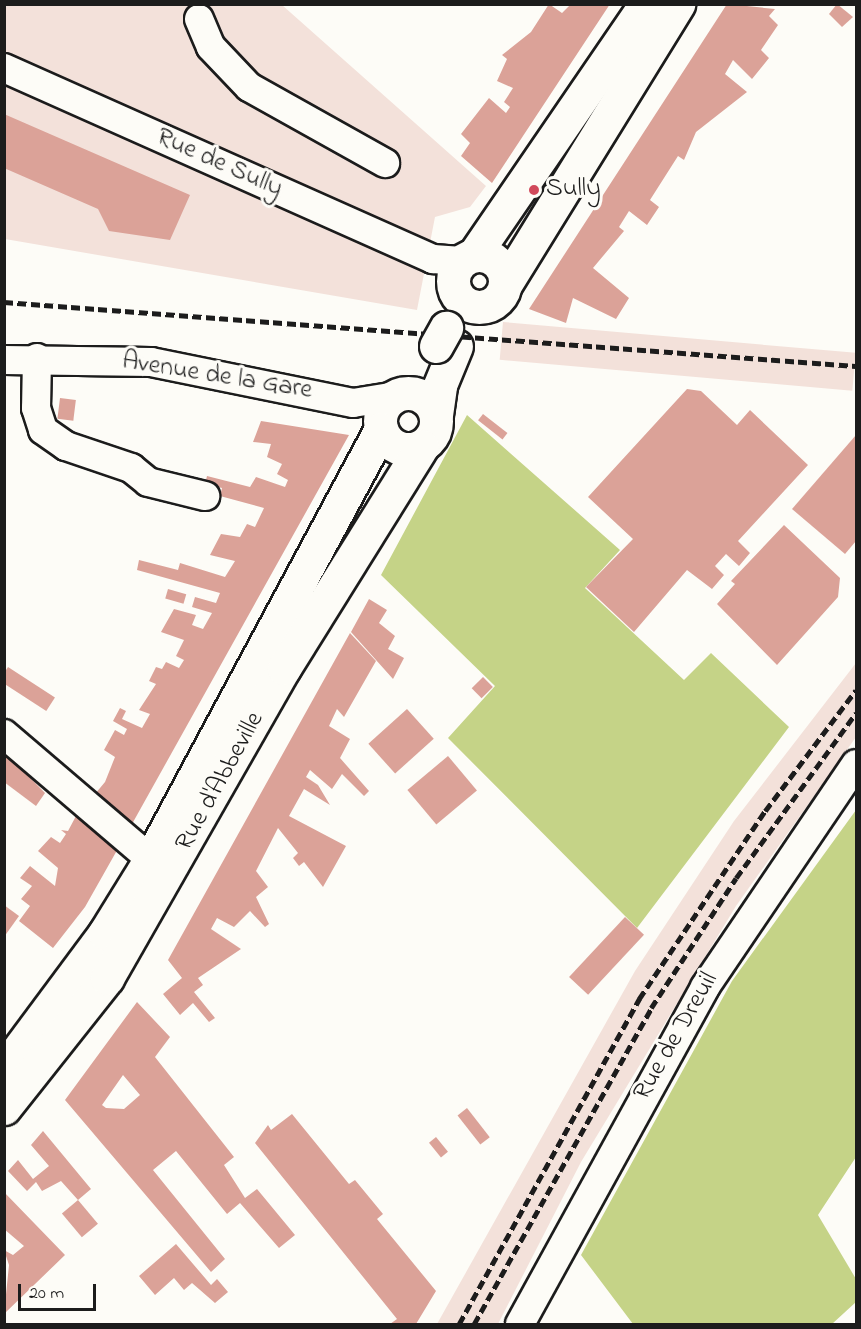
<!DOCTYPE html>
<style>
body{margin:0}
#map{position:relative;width:861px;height:1329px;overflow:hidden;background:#fdfcf7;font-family:"Indie Flower",sans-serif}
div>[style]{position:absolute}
.built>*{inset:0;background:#f3e1da;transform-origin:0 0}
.green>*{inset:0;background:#c5d387}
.building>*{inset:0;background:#dba298;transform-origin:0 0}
.roads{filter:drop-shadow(2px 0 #1c1c1c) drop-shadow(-2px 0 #1c1c1c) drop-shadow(0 2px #1c1c1c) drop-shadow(0 -2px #1c1c1c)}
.minor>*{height:28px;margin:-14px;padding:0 14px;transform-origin:14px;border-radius:14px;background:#fdfcf7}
.major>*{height:33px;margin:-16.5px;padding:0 16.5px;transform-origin:16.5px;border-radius:16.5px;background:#fdfcf7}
.major>.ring{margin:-16.5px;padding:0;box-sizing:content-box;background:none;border:33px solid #fdfcf7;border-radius:50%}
.rail>*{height:4.5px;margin-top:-2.25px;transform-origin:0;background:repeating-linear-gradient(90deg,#1c1c1c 0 9px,transparent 0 13.5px)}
.bridges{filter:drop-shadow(2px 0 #1c1c1c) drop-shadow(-2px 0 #1c1c1c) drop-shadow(0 2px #1c1c1c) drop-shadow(0 -2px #1c1c1c)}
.major-bridge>*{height:33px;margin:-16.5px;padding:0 16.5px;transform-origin:16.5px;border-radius:16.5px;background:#fdfcf7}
.dots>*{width:16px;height:16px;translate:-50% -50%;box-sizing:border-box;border:3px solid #fdfcf7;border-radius:50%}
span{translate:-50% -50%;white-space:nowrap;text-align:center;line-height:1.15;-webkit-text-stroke:6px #fdfcf7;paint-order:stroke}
.street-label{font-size:26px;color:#1c1c1c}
.poi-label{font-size:26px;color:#1c1c1c}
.left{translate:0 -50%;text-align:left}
.frame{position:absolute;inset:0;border:6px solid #1c1c1c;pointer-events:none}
.scale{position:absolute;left:18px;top:1284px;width:78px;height:27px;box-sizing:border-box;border:3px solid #1c1c1c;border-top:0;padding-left:8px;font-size:18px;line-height:21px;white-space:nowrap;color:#1c1c1c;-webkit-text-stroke:4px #fdfcf7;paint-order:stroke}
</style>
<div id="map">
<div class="built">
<div style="clip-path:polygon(4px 5px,282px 5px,486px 186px,470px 207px,435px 217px,417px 310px,5px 239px)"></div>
<div style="left:503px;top:322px;width:354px;height:38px;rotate:5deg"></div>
<div style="clip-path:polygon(856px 663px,856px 737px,736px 906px,581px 1162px,498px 1324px,437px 1324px,635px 971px,734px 821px)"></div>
</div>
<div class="green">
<div style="clip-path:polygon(467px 415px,620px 550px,585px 588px,684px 680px,711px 653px,789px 727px,637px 928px,448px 738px,495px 686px,381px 575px)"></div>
<div style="clip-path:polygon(856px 810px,856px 1157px,818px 1215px,856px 1279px,856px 1302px,832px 1324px,633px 1324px,581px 1255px,732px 981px)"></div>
</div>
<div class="building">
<div style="clip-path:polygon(549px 4px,562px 13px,571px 4px,610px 4px,492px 183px,461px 156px,470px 143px,461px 134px,489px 98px,506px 113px,510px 107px,504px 102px,513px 88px,497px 81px,507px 59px,502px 55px,531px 32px)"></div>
<div style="clip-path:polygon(727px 4px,775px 9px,769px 16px,778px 25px,761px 50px,769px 58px,752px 79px,733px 60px,725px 74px,747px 92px,696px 132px,684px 160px,678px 156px,650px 200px,659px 207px,647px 225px,629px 211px,619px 227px,624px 231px,593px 268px,629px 298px,616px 319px,573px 298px,566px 323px,529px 309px)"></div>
<div style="clip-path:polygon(837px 4px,853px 17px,842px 27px,829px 14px)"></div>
<div style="clip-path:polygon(4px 114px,190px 195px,170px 240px,109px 231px,98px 209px,4px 168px)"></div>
<div style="clip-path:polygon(687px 389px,701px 391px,737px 425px,750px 410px,808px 465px,738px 541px,750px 553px,739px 566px,726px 554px,715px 566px,724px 575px,712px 589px,687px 570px,634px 632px,586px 587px,633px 539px,588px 497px)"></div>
<div style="left:60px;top:398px;width:16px;height:21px;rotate:7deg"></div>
<div style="left:483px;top:414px;width:31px;height:8px;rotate:38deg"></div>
<div style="clip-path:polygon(261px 421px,349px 435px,127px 833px,90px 800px,105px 782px,115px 757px,104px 750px,115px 730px,124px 735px,127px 729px,113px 721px,120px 708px,126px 711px,122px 719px,142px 728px,150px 714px,139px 710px,156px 684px,149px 681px,156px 667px,162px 669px,166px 662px,179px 668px,184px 660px,176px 656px,184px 640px,161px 632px,174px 609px,196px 615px,192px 625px,203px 629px,212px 613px,192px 607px,195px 597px,216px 603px,220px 593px,137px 570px,139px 560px,178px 570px,180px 563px,225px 577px,235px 561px,210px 555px,221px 534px,240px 537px,247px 524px,255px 527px,264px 508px,220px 496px,222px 488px,205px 484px,207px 476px,250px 487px,256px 477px,285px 487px,288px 480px,277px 474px,282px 464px,267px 457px,271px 444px,253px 442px)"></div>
<div style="clip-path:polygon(856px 435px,856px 541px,845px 554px,792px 509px)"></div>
<div style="clip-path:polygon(784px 525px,840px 578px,838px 597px,777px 665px,717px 604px,735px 584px,731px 581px)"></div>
<div style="left:168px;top:589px;width:19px;height:10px;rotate:16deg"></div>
<div style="clip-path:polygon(369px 599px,387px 610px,379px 623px,395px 636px,388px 649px,404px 658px,393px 679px,351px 632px)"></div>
<div style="clip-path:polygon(350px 633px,376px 661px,344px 717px,337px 709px,329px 726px,350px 739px,340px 758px,369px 791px,364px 796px,342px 774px,332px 789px,310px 770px,306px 777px,318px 785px,330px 805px,304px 789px,289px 816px,346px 846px,323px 887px,304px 862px,299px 866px,293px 858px,298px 853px,278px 828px,256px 871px,268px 887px,256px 897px,269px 924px,265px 927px,250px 911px,234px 927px,217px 918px,211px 929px,241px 949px,198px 978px,203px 985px,194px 992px,215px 1018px,209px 1022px,193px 1003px,180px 1015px,163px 994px,182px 978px,168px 960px)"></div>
<div style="left:8px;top:667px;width:56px;height:16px;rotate:33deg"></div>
<div style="left:483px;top:677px;width:14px;height:16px;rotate:45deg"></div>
<div style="left:407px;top:709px;width:40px;height:52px;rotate:48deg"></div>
<div style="clip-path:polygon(4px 751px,45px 793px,36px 806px,4px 782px)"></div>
<div style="left:448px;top:756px;width:45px;height:53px;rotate:50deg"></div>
<div style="clip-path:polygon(76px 816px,120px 845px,85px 907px,53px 948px,19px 921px,30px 906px,21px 899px,32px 886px,20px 878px,30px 866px,55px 886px,58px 868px,38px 851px,51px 837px,60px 843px,66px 834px,61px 830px,68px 831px)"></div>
<div style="clip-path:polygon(4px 905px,19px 916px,4px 937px)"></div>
<div style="left:625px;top:917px;width:26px;height:82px;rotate:43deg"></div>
<div style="clip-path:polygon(evenodd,137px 1002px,170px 1037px,155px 1057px,234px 1157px,224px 1165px,245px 1198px,257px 1189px,295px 1235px,279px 1248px,240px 1203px,227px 1214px,176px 1151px,153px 1170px,225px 1259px,211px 1272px,65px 1100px,137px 1002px,123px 1075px,140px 1095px,124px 1109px,106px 1108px,102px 1105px,123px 1075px)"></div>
<div style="left:467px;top:1108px;width:37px;height:12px;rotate:52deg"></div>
<div style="clip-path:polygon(292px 1114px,349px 1184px,355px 1180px,383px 1214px,377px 1219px,436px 1291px,416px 1324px,390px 1324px,397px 1319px,255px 1143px,268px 1125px,271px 1130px)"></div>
<div style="clip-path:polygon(43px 1131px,91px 1189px,78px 1200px,61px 1181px,42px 1191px,36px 1182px,27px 1191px,8px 1171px,18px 1160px,33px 1179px,49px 1166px,31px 1145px)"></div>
<div style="left:436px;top:1137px;width:19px;height:9px;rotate:51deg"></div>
<div style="clip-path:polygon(4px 1192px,65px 1255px,4px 1314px,9px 1265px,4px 1250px,13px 1255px,24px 1246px,4px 1229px)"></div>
<div style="left:78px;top:1200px;width:31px;height:21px;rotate:50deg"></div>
<div style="clip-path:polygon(176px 1244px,211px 1285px,217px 1279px,228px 1292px,215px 1303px,192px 1283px,184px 1290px,174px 1278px,155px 1295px,139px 1276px)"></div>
</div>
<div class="roads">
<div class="minor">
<div style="left:199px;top:19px;width:30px;rotate:67deg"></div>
<div style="left:211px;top:47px;width:55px;rotate:46.5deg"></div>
<div style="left:249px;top:87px;width:156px;rotate:29.2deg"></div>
<div style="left:4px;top:68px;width:470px;rotate:24deg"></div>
<div style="left:433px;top:259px;width:29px;rotate:4deg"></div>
<div style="left:37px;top:358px;width:50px;rotate:91.1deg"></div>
<div style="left:36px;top:408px;width:23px;rotate:72deg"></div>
<div style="left:43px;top:430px;width:28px;rotate:35deg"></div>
<div style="left:66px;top:446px;width:69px;rotate:18.7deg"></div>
<div style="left:131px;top:468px;width:22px;rotate:39deg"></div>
<div style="left:148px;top:482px;width:59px;rotate:13.8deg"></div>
<div style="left:4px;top:360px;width:147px;rotate:0.8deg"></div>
<div style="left:151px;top:362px;width:206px;rotate:11.5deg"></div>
<div style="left:353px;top:403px;width:39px;rotate:-9deg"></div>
<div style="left:4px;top:734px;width:216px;rotate:40.5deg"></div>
<div style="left:520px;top:1324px;width:384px;rotate:-61.2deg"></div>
<div style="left:705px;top:987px;width:269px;rotate:-55.9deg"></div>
</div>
<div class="major">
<div class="ring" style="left:453px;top:255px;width:19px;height:19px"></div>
<div style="left:474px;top:255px;width:304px;rotate:-55.6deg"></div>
<div style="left:506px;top:283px;width:328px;rotate:-58.3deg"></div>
<div class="ring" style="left:380px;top:393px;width:23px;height:23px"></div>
<div style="left:436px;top:415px;width:30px;rotate:-82deg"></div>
<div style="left:440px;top:385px;width:42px;rotate:-67.7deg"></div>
<div style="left:4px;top:1069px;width:169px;rotate:-53.4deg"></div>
<div style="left:105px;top:933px;width:86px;rotate:-58.3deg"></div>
<div style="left:150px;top:860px;width:489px;rotate:-61.8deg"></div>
<div style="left:4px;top:1108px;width:166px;rotate:-51.6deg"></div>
<div style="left:107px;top:978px;width:357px;rotate:-60.3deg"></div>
<div style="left:284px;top:668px;width:261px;rotate:-58.1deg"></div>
</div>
</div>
<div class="rail">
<div style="left:4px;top:302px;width:854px;rotate:4.3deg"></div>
<div style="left:459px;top:1324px;width:372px;rotate:-61deg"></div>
<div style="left:639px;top:999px;width:226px;rotate:-56.2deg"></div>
<div style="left:765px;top:811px;width:151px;rotate:-53.1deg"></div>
<div style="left:474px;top:1324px;width:362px;rotate:-60.7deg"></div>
<div style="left:651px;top:1008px;width:155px;rotate:-56.8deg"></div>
<div style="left:736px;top:878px;width:204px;rotate:-54deg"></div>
</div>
<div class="bridges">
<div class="major-bridge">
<div style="left:436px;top:346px;width:21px;rotate:-61deg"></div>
</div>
</div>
<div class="dots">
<div style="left:534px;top:190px;background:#d1495b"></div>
</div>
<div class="street-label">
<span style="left:219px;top:164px;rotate:24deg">Rue de Sully</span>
<span style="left:217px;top:377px;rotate:9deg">Avenue de la Gare</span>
<span style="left:221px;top:782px;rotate:-61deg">Rue d'Abbeville</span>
<span style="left:677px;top:1037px;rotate:-60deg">Rue de Dreuil</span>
</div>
<div class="poi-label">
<span class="left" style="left:546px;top:190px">Sully</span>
</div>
<div class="frame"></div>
<div class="scale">20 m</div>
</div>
